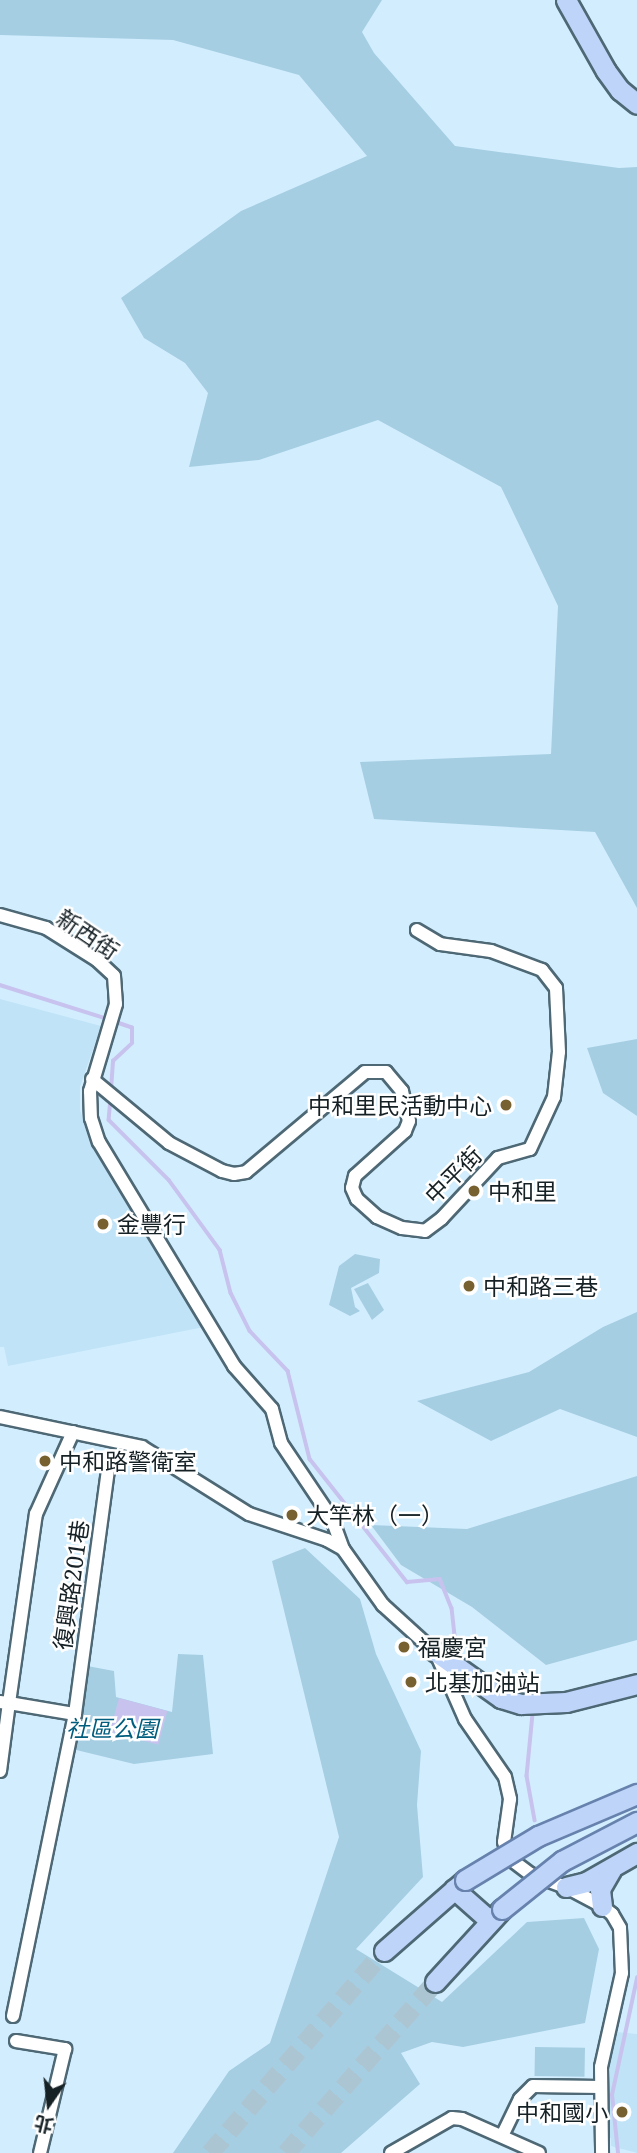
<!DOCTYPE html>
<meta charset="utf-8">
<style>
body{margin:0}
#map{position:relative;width:637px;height:2153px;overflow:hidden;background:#d2eefe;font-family:"Noto Serif","Noto Sans TC",serif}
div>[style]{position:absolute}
.built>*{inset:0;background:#c0e3f7}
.green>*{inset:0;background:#a6cee3;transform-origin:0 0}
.water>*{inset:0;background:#c7c3ee;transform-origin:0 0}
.stream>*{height:3.5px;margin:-1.75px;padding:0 1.75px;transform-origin:1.75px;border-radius:1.75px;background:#c7c3ee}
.primary-tunnel>*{height:19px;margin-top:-9.5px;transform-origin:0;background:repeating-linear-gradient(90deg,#acc5d3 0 19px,transparent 0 29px)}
.roads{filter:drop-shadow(2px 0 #4e6875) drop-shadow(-2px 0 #4e6875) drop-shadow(0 2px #4e6875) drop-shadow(0 -2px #4e6875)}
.street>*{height:12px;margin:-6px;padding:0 6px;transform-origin:6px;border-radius:6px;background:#fff}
.primary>*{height:19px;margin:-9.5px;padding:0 9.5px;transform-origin:9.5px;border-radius:9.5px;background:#bed4f9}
.bridges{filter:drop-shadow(2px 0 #6782ad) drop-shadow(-2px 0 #6782ad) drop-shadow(0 2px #6782ad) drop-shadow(0 -2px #6782ad)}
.primary-bridge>*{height:19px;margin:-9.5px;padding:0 9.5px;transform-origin:9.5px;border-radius:9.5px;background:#bed4f9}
.dots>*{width:19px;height:19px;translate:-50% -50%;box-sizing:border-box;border:4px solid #fff;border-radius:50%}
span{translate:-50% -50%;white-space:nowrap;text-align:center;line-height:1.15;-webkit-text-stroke:5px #fff;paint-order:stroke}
.street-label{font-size:23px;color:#162126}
.poi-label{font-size:23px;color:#162126}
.right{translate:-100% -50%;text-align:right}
.left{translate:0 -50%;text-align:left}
.park-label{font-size:23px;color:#005d7e;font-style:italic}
.north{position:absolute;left:14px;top:2069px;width:70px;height:70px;-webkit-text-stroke:5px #fff;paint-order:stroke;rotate:194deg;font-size:19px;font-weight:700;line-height:28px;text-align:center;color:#162126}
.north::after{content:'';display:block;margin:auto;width:24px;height:32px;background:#162126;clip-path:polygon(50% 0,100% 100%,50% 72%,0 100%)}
</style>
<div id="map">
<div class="built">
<div style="clip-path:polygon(0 999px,101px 1026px,80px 1087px,80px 1110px,86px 1128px,204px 1327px,8px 1366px,4px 1347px,0 1347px)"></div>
<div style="clip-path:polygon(616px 2032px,637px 2034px,637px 2153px,611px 2146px,611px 2138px,607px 2138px,607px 2067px)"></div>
</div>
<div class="green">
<div style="clip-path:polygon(0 0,382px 0,362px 32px,374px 53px,455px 146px,619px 168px,637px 167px,637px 908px,595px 832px,374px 819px,360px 762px,551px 754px,558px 606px,501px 487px,378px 420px,259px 460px,189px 467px,208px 393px,185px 363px,144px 338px,121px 298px,241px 211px,367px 156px,299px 75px,173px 40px,0 35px)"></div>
<div style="clip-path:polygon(637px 1039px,637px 1116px,603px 1093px,587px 1048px)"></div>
<div style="clip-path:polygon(355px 1254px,380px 1259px,379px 1273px,351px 1288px,355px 1307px,360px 1311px,350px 1316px,329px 1305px,339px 1266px)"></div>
<div style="clip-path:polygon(368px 1283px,384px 1310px,372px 1320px,354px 1289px)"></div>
<div style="clip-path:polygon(637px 1312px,637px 1437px,560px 1409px,491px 1441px,417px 1401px,529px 1372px,603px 1327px)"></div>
<div style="clip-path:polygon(637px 1476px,637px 1640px,546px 1665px,472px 1607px,401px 1565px,371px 1525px,467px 1529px)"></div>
<div style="clip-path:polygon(305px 1548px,360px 1599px,376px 1654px,421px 1751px,417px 1805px,423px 1877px,356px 1949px,442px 2002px,527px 1922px,584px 1918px,599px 1949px,585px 2023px,463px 2047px,432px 2042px,401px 2053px,420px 2084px,341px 2153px,173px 2153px,229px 2071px,270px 2043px,339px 1837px,272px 1561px)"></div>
<div style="clip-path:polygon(178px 1654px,203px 1655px,213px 1754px,134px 1764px,68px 1748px,82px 1665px,114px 1671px,116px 1697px,172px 1712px)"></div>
<div style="left:535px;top:2047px;width:50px;height:29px;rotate:1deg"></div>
</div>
<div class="water">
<div style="left:119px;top:1698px;width:50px;height:35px;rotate:15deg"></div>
</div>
<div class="stream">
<div style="left:0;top:985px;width:113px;rotate:17.5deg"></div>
<div style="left:111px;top:1090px;width:29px;rotate:-86deg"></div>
<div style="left:113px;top:1061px;width:26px;rotate:-43deg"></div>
<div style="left:132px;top:1043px;width:15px;rotate:-90deg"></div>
<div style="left:132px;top:1028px;width:18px;rotate:-161deg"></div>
<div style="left:111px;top:1098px;width:22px;rotate:95deg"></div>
<div style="left:109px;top:1120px;width:85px;rotate:45deg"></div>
<div style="left:169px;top:1180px;width:87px;rotate:53.9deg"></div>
<div style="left:220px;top:1250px;width:44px;rotate:75.7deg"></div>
<div style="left:231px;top:1293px;width:42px;rotate:63.4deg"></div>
<div style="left:250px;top:1331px;width:55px;rotate:46.5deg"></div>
<div style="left:288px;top:1371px;width:91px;rotate:76deg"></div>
<div style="left:310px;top:1459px;width:157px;rotate:51.7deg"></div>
<div style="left:407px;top:1582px;width:33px;rotate:-5deg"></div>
<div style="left:440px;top:1579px;width:31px;rotate:68deg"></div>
<div style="left:452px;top:1608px;width:46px;rotate:83.8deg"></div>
<div style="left:533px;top:1714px;width:62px;rotate:95.5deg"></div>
<div style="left:527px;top:1776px;width:45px;rotate:79.7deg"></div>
<div style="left:618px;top:2153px;width:58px;rotate:-95.9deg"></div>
<div style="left:612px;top:2095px;width:120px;rotate:-77.9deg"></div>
</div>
<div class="primary-tunnel">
<div style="left:210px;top:2153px;width:267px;rotate:-49.3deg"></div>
<div style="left:286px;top:2153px;width:227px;rotate:-48.9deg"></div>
</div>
<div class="roads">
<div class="street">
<div style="left:0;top:915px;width:48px;rotate:15.8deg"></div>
<div style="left:46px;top:928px;width:60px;rotate:32.1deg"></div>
<div style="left:97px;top:960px;width:23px;rotate:43deg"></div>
<div style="left:114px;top:976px;width:28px;rotate:86deg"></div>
<div style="left:116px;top:1004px;width:91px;rotate:106.6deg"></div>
<div style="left:90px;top:1091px;width:27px;rotate:88deg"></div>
<div style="left:91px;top:1118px;width:25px;rotate:72deg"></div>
<div style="left:99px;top:1142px;width:262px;rotate:58.9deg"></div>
<div style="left:234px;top:1366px;width:57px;rotate:48.5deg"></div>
<div style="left:272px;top:1409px;width:35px;rotate:75deg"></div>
<div style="left:281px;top:1443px;width:92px;rotate:56.1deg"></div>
<div style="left:332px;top:1519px;width:32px;rotate:70deg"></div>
<div style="left:92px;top:1079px;width:100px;rotate:39.7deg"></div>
<div style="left:169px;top:1143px;width:60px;rotate:27.8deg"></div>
<div style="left:222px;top:1171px;width:12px;rotate:14deg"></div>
<div style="left:234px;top:1174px;width:12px;rotate:-9deg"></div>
<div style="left:246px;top:1172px;width:155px;rotate:-40deg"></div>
<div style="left:365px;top:1072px;width:21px"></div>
<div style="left:386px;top:1072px;width:25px;rotate:50deg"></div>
<div style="left:402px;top:1091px;width:31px;rotate:77deg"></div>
<div style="left:409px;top:1121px;width:11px;rotate:112deg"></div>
<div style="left:405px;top:1131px;width:67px;rotate:138deg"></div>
<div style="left:355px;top:1176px;width:12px;rotate:104deg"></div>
<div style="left:352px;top:1188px;width:12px;rotate:66deg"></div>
<div style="left:357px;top:1199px;width:27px;rotate:42deg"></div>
<div style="left:377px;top:1217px;width:27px;rotate:24deg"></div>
<div style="left:402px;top:1228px;width:23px;rotate:7deg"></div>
<div style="left:425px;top:1231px;width:21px;rotate:-37deg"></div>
<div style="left:442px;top:1218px;width:82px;rotate:-47deg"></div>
<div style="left:498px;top:1158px;width:33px;rotate:-16deg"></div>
<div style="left:530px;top:1149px;width:57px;rotate:-65.2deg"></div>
<div style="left:554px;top:1097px;width:45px;rotate:-83.7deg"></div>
<div style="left:559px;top:1052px;width:64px;rotate:-92.7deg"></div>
<div style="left:556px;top:988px;width:23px;rotate:-128deg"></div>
<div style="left:542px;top:970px;width:54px;rotate:-159.6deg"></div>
<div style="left:491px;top:951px;width:51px;rotate:-172.2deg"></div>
<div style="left:440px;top:944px;width:27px;rotate:-149deg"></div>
<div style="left:0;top:1417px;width:145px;rotate:11.9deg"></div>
<div style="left:142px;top:1447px;width:126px;rotate:32.1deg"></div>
<div style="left:249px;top:1514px;width:82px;rotate:18.4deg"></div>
<div style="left:327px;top:1540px;width:18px;rotate:29deg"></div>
<div style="left:343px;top:1549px;width:69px;rotate:54.5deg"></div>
<div style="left:383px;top:1605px;width:72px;rotate:42.2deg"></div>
<div style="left:436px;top:1653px;width:72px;rotate:66.3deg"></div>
<div style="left:465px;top:1719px;width:70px;rotate:55.4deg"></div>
<div style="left:505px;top:1777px;width:23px;rotate:77deg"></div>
<div style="left:510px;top:1799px;width:43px;rotate:97.9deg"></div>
<div style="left:504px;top:1842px;width:17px;rotate:73deg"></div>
<div style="left:509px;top:1858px;width:26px;rotate:37deg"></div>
<div style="left:530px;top:1874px;width:38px;rotate:20deg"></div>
<div style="left:566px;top:1887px;width:41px;rotate:27.8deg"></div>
<div style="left:602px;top:1906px;width:13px;rotate:39deg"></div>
<div style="left:612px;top:1914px;width:16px;rotate:60deg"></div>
<div style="left:620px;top:1928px;width:45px;rotate:87.5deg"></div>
<div style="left:622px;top:1973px;width:96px;rotate:102.6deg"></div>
<div style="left:601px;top:2067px;width:86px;rotate:89.3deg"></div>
<div style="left:0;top:1702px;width:9px;rotate:6deg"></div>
<div style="left:9px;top:1703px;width:191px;rotate:-81.9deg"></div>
<div style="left:36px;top:1514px;width:90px;rotate:-65.7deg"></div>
<div style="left:0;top:1771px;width:69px;rotate:-82.5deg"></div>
<div style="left:9px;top:1703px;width:67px;rotate:9.5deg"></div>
<div style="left:13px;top:2016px;width:308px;rotate:-78.4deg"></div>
<div style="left:75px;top:1714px;width:254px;rotate:-82.3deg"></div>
<div style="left:16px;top:2041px;width:50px;rotate:9.3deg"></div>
<div style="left:65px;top:2049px;width:107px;rotate:103.5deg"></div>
<div style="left:502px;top:2136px;width:41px;rotate:-64.1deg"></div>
<div style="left:520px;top:2099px;width:18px;rotate:-45deg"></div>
<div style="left:533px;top:2086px;width:67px;rotate:0.9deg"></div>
<div style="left:391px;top:2153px;width:70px;rotate:-29.8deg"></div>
<div style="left:452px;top:2118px;width:10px;rotate:6deg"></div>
<div style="left:462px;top:2119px;width:84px;rotate:23.8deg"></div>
</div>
<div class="primary">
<div style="left:566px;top:0;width:81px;rotate:60.6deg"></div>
<div style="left:606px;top:71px;width:24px;rotate:54deg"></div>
<div style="left:620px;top:90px;width:22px;rotate:39deg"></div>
<div style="left:432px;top:1649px;width:85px;rotate:35.4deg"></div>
<div style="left:501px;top:1698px;width:21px;rotate:17deg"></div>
<div style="left:521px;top:1704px;width:45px;rotate:-2.5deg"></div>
<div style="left:566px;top:1702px;width:73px;rotate:-14.2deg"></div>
<div style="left:566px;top:1887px;width:21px;rotate:-14deg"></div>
<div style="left:586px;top:1882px;width:59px;rotate:-29.6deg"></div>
<div style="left:454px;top:1889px;width:47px;rotate:41.5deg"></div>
<div style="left:602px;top:1906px;width:17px;rotate:-97deg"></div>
<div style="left:600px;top:1889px;width:22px;rotate:-60deg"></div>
<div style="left:384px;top:1951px;width:108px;rotate:-41.2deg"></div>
<div style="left:435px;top:1982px;width:99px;rotate:-47.5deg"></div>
</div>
</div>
<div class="bridges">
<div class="primary-bridge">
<div style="left:465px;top:1880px;width:85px;rotate:-31.1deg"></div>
<div style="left:538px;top:1836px;width:108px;rotate:-23deg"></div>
<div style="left:502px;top:1909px;width:77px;rotate:-38.7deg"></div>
<div style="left:562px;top:1861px;width:85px;rotate:-27.5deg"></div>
</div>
</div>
<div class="dots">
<div style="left:506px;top:1105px;background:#786131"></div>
<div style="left:474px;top:1191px;background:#786131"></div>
<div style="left:103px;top:1224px;background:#786131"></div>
<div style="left:469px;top:1286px;background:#786131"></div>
<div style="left:45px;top:1461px;background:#786131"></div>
<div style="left:292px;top:1515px;background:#786131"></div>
<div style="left:404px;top:1647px;background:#786131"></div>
<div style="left:411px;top:1682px;background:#786131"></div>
<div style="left:622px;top:2112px;background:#786131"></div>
</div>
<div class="street-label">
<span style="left:88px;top:934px;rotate:34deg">新西街</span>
<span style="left:453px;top:1175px;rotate:-45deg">中平街</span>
<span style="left:71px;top:1585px;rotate:-82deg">復興路201巷</span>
</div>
<div class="poi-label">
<span class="right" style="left:492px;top:1105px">中和里民活動中心</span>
<span class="left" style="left:488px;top:1191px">中和里</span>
<span class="left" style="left:117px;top:1224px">金豐行</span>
<span class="left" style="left:483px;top:1286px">中和路三巷</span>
<span class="left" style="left:59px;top:1461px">中和路警衛室</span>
<span class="left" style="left:306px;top:1515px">大竿林（一）</span>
<span class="left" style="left:418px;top:1647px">福慶宮</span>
<span class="left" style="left:425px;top:1682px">北基加油站</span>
<span class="right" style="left:608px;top:2112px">中和國小</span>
</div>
<div class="park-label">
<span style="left:112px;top:1728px">社區公園</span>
</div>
<div class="north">北</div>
</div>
